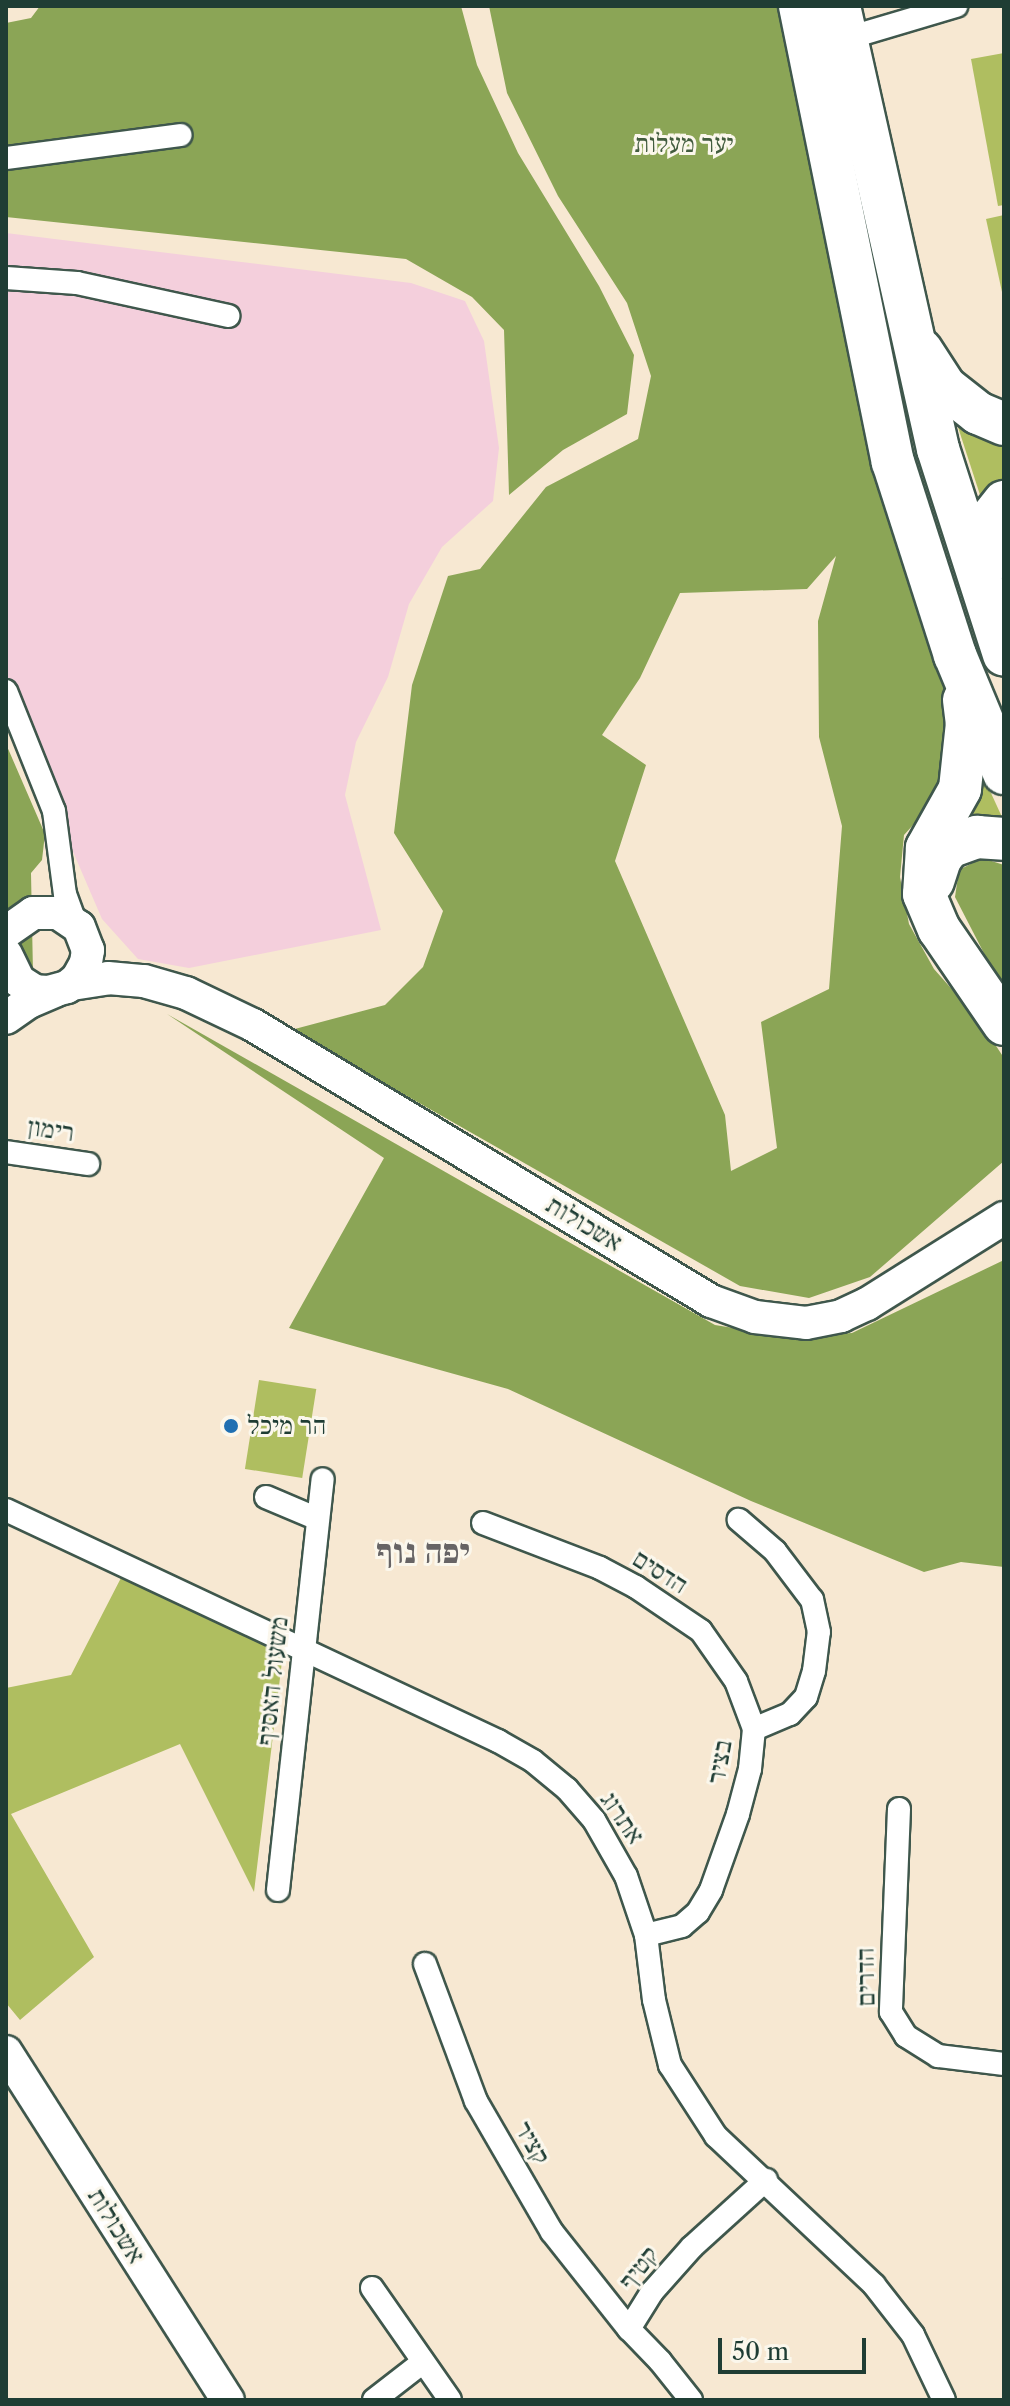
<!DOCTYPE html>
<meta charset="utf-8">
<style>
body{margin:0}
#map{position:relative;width:1010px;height:2406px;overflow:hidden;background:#f7e8d2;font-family:"Libre Caslon Text","Frank Ruhl Libre",serif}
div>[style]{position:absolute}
.built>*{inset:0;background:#f4cfdc}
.green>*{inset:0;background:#afbe60;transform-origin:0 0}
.forest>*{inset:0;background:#8ba556}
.roads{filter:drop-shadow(2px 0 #3f574c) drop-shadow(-2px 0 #3f574c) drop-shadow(0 2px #3f574c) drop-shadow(0 -2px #3f574c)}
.street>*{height:22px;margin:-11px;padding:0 11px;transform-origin:11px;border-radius:11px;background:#fff}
.secondary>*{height:32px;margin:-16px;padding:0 16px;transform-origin:16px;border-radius:16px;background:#fff}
.highway>*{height:42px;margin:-21px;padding:0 21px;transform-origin:21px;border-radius:21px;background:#fff}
.dots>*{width:22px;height:22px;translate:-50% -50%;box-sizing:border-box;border:4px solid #fbf7ec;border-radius:50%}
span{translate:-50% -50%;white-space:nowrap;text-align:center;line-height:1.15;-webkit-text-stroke:6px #fbf7ec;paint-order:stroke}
.park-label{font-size:26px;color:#435d3f}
.street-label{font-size:26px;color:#1f3d34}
.poi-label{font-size:26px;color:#1f3d34}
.left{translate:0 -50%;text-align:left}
.district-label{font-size:34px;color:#676465;font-weight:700}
.frame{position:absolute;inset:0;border:8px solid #1f3d34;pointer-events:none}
.scale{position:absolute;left:718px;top:2338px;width:148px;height:36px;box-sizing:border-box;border:4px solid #1f3d34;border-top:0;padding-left:10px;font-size:24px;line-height:28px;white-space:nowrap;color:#1f3d34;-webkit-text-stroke:6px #fbf7ec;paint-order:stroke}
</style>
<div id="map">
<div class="built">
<div style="clip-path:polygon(6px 233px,411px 283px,465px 301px,484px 341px,499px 448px,493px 501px,442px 547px,409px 604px,388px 677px,356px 742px,345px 795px,381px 930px,189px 968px,138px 959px,102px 919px,6px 696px)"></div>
</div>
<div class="green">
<div style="clip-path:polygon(1004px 53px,1004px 205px,998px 206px,971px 59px)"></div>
<div style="clip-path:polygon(1004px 215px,1004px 301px,986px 219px)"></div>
<div style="clip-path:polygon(956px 421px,1004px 440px,1004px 482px,981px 498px)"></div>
<div style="clip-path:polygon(979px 767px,1002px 817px,960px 820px)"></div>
<div style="left:259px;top:1380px;width:58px;height:90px;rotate:9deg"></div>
<div style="clip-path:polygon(123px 1574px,283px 1653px,254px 1892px,180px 1744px,11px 1814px,94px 1957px,20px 2020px,6px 2003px,6px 1688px,71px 1675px)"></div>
</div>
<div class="forest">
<div style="clip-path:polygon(40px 6px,461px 6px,477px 65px,518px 153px,599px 286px,634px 355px,627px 414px,563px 450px,509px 495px,504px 330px,472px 297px,406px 259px,6px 217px,6px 23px,31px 18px)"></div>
<div style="clip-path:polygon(evenodd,489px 6px,784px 6px,880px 487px,954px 713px,955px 746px,932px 804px,904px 835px,900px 877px,909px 924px,934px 969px,979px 1020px,1004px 1058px,1004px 1161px,870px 1277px,809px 1298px,740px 1286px,291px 1030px,385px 1005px,423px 967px,443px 911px,394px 833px,412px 685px,448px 576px,480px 569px,546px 487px,638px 439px,651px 376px,627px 303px,558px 196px,507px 93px,489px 6px,836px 556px,818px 621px,819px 737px,842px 826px,829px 989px,761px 1022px,777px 1148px,731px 1171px,725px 1115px,615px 861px,646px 765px,602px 735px,640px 678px,680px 593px,807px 589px,836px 556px)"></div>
<div style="clip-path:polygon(6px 744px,45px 834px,42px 860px,31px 873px,33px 973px,6px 996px)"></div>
<div style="clip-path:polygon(982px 858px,1004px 865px,1004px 983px,989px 963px,955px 897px,959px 870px)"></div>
<div style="clip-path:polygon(167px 1014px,715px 1325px,789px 1337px,852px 1333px,1004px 1260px,1004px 1567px,961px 1562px,924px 1572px,751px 1501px,508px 1389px,289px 1328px,384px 1158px)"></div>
</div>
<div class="roads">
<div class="street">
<div style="left:848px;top:38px;width:113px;rotate:-16.5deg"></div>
<div style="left:6px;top:158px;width:176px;rotate:-7.5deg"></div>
<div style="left:6px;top:278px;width:71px;rotate:4deg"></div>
<div style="left:77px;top:283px;width:155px;rotate:12.3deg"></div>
<div style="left:6px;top:691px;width:129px;rotate:68.2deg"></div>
<div style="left:54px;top:811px;width:84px;rotate:82.5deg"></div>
<div style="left:65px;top:894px;width:30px;rotate:70deg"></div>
<div style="left:6px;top:1152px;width:83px;rotate:8.3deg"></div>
<div style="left:266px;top:1497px;width:56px;rotate:22.9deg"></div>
<div style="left:6px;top:1510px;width:544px;rotate:25.15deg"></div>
<div style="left:498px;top:1741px;width:40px;rotate:29.7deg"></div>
<div style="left:533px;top:1761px;width:44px;rotate:39.5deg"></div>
<div style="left:567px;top:1789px;width:41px;rotate:48.9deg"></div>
<div style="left:594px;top:1820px;width:64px;rotate:60.3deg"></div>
<div style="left:626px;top:1876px;width:62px;rotate:71.3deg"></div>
<div style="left:646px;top:1935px;width:65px;rotate:83deg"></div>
<div style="left:654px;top:2000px;width:67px;rotate:76.2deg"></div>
<div style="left:670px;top:2065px;width:85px;rotate:57.1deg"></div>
<div style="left:716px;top:2136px;width:217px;rotate:43.3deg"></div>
<div style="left:874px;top:2285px;width:63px;rotate:52deg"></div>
<div style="left:913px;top:2335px;width:72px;rotate:64.5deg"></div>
<div style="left:483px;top:1523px;width:125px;rotate:21deg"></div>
<div style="left:600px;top:1568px;width:41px;rotate:27.8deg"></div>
<div style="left:636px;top:1587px;width:78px;rotate:34.1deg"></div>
<div style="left:701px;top:1631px;width:61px;rotate:55deg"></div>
<div style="left:736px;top:1681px;width:51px;rotate:69.4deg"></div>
<div style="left:899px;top:1809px;width:203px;rotate:92.3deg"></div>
<div style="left:891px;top:2012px;width:28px;rotate:58deg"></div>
<div style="left:906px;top:2036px;width:38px;rotate:32deg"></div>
<div style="left:938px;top:2056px;width:66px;rotate:6.9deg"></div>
<div style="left:278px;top:1890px;width:413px;rotate:-83.8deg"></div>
<div style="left:646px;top:1935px;width:37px;rotate:-14deg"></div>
<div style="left:682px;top:1926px;width:21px;rotate:-41deg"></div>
<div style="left:698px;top:1912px;width:26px;rotate:-59deg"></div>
<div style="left:711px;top:1890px;width:81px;rotate:-70.4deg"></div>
<div style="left:738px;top:1814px;width:47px;rotate:-75.1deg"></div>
<div style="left:750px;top:1769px;width:40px;rotate:-84.3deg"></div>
<div style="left:754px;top:1729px;width:39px;rotate:-23deg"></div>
<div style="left:790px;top:1714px;width:23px;rotate:-47deg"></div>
<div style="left:806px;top:1697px;width:27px;rotate:-73deg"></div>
<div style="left:814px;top:1671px;width:39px;rotate:-83deg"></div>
<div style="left:819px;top:1632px;width:33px;rotate:-102deg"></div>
<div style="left:812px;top:1600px;width:61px;rotate:-127.1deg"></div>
<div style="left:775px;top:1551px;width:48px;rotate:-139.3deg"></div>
<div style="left:425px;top:1964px;width:146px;rotate:69.6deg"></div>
<div style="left:476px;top:2101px;width:151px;rotate:59.9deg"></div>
<div style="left:552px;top:2232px;width:124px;rotate:51.6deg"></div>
<div style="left:372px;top:2288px;width:136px;rotate:55.1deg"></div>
<div style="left:374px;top:2400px;width:62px;rotate:-37.8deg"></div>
<div style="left:691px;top:2400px;width:50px;rotate:-128.5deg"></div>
<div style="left:660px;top:2361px;width:45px;rotate:-134.1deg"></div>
<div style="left:629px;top:2329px;width:44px;rotate:-58.1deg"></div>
<div style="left:652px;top:2292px;width:60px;rotate:-48.4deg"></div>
<div style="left:692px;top:2247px;width:100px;rotate:-42.2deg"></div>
</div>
<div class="secondary">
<div style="left:6px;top:932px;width:33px;rotate:-35deg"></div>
<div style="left:33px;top:913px;width:25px"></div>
<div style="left:58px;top:913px;width:25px;rotate:34deg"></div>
<div style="left:79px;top:927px;width:25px;rotate:69deg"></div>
<div style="left:88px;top:950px;width:13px;rotate:99deg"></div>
<div style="left:86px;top:963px;width:18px;rotate:119deg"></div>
<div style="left:77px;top:979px;width:13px;rotate:141deg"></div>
<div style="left:67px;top:987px;width:20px;rotate:165deg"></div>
<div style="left:48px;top:992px;width:13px;rotate:-176deg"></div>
<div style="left:35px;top:991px;width:19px;rotate:-148deg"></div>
<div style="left:19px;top:981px;width:30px;rotate:-116deg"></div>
<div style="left:72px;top:984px;width:36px;rotate:-9deg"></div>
<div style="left:108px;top:978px;width:36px;rotate:5deg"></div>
<div style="left:144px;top:981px;width:44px;rotate:15.9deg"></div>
<div style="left:186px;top:993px;width:74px;rotate:25.5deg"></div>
<div style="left:253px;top:1025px;width:535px;rotate:31.07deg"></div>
<div style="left:711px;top:1301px;width:47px;rotate:20deg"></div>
<div style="left:755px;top:1317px;width:51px;rotate:6.7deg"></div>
<div style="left:806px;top:1323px;width:36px;rotate:-11deg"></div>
<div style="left:841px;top:1316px;width:29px;rotate:-25deg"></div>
<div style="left:867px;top:1304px;width:162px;rotate:-32.1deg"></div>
<div style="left:6px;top:1018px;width:28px;rotate:-35deg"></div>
<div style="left:29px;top:1002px;width:28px;rotate:-23deg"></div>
<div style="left:6px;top:2052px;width:413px;rotate:57.5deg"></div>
</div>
<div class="highway">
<div style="left:800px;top:6px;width:465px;rotate:78.5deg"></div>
<div style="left:893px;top:462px;width:203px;rotate:72.2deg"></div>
<div style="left:955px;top:655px;width:128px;rotate:67.4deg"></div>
<div style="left:839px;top:6px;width:454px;rotate:77.4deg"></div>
<div style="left:938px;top:449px;width:216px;rotate:72.2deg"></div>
<div style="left:921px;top:350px;width:44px;rotate:57deg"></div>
<div style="left:945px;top:387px;width:42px;rotate:38.2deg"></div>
<div style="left:978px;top:413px;width:28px;rotate:23deg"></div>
<div style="left:981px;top:576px;width:39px;rotate:-84deg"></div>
<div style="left:985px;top:537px;width:22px;rotate:-69deg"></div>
<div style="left:993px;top:516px;width:18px;rotate:-52deg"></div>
<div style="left:964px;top:700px;width:23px;rotate:83deg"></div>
<div style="left:967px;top:723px;width:66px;rotate:96.1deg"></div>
<div style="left:960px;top:789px;width:68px;rotate:119.2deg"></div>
<div style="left:927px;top:848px;width:46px;rotate:93.7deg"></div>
<div style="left:924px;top:894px;width:38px;rotate:67deg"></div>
<div style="left:939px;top:929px;width:115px;rotate:55.6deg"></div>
<div style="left:933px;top:881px;width:23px;rotate:-72deg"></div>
<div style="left:940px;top:859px;width:15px;rotate:-53deg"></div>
<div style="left:949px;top:847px;width:30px;rotate:-20deg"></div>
<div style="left:977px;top:837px;width:27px;rotate:4deg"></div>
</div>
</div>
<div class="dots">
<div style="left:231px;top:1426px;background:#1f6fb2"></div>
</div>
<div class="park-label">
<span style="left:684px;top:144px">יער מעלות</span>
</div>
<div class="street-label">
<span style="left:51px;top:1130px;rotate:8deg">רימון</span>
<span style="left:584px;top:1224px;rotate:31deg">אשכולות</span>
<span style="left:660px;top:1572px;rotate:32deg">הדסים</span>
<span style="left:273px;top:1681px;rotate:-84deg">משעול האסיף</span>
<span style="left:720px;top:1762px;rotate:-80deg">בציר</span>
<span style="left:622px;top:1818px;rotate:56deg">אתרוג</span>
<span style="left:866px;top:1977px;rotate:-91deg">הדרים</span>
<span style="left:532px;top:2143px;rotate:60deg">קציר</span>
<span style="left:116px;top:2226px;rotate:58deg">אשכולות</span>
<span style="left:639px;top:2268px;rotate:-52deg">קטיף</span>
</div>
<div class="poi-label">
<span class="left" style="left:247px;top:1426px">הר מיכל</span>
</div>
<div class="district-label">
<span style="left:423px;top:1552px">יפה נוף</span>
</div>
<div class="frame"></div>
<div class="scale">50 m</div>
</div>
